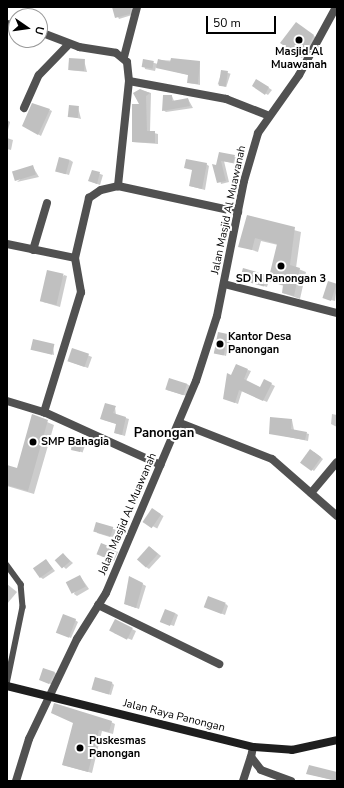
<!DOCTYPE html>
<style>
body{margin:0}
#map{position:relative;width:344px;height:788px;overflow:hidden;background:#fff;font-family:"Nunito Sans",sans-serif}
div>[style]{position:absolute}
.shadow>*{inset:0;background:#0003;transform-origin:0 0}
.building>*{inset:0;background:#c0c0c0;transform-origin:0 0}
.service>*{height:5.5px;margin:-2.75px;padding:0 2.75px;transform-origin:2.75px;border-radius:2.75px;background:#515151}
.minor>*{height:8px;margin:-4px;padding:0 4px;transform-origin:4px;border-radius:4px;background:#515151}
.secondary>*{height:8px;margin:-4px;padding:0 4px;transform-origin:4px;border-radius:4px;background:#1e1e1e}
.dots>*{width:11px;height:11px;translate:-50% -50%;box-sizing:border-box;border:2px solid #fff;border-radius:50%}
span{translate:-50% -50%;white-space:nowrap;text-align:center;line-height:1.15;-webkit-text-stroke:4px #fff;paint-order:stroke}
.poi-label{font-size:11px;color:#000;font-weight:700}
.left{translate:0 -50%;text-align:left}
.street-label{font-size:11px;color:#000}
.quarter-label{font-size:13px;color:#000;font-weight:700}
.frame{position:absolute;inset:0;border:8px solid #000;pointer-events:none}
.north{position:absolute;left:8px;top:8px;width:40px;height:40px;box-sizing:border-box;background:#fff;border:1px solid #999;border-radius:50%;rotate:103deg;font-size:11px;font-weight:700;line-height:16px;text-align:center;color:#000}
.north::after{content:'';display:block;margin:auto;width:14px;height:18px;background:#000;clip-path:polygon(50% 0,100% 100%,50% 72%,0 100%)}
.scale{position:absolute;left:206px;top:16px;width:70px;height:18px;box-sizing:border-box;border:2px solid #000;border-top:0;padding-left:5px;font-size:12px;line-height:14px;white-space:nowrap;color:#000;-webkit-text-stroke:3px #fff;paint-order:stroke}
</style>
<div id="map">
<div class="shadow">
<div style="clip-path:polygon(113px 7px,132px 7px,132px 15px,119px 19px)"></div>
<div style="clip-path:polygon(300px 26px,318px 39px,307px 60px,282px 42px)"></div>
<div style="clip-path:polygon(84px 60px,87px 72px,69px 70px)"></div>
<div style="clip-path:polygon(143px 60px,158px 64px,159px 60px,200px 62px,200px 85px,189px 83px,189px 75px,156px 67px,155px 71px,145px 69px)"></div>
<div style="left:222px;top:71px;width:9px;height:14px;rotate:18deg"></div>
<div style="clip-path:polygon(257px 80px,272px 90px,268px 95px,253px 86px)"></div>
<div style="clip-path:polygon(140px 90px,151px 93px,150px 132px,158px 134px,158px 144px,133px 142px,141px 105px)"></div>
<div style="clip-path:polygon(172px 96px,174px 101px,188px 99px,193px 108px,166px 112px,163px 110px)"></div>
<div style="clip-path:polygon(78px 107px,81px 119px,69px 116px)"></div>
<div style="clip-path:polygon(50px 110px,52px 111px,41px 136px,24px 126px)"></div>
<div style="clip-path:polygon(7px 120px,10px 122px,7px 134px)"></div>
<div style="clip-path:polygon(7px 138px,13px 140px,11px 150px,7px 149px)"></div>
<div style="clip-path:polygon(220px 153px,238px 158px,236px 164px,224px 161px,229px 182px,221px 184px,217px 167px)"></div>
<div style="clip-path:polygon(70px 160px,73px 162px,69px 175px,56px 171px)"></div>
<div style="clip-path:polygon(206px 164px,209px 166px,205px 190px,190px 186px)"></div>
<div style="clip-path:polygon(33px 167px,39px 177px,17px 182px)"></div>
<div style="clip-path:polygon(92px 171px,103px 175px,100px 185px,92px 182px)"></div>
<div style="clip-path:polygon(247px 217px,301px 232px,296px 268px,306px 272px,300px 299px,283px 293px,284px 286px,269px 281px,267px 287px,241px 279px,244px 269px,270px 277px,278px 245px,261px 241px,258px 252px,240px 246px)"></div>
<div style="clip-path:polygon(64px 275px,67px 276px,60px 307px,43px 302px)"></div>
<div style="clip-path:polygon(328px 282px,337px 285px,335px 301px,327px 299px)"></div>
<div style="clip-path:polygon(228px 335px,231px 337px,226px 356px,214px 352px)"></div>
<div style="clip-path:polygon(53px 345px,54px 355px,32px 349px)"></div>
<div style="clip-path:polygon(72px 349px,92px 357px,88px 368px,71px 362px)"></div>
<div style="clip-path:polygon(248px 370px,251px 371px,246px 381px,261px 388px,265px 381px,275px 386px,267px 402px,242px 391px,238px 404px,224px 398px,232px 376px)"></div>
<div style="clip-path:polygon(187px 384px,190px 386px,187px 396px,167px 390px)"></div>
<div style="clip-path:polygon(115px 407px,116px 415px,129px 419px,125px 436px,115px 433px,117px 424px,104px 420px)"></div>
<div style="clip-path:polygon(332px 414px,337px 415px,337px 427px,331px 424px)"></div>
<div style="clip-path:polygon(33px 416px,54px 425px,34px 494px,7px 486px,7px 469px,18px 469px)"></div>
<div style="clip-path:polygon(292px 420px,294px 430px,309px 434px,308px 441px,270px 433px)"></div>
<div style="left:74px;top:441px;width:12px;height:8px;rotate:20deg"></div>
<div style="clip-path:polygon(314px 452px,323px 459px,314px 471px,311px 469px)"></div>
<div style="left:152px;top:510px;width:13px;height:14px;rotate:27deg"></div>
<div style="clip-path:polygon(97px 523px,116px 530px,113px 538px,97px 533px)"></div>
<div style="clip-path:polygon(150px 547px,161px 556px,149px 569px,146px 567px)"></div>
<div style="clip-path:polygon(115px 550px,118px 552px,114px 561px,101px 556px)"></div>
<div style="clip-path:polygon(63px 554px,73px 563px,66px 569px,56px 560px)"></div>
<div style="clip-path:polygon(46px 560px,55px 571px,43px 579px,40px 577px)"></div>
<div style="clip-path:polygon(80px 576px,89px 589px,77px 596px,74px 594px)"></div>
<div style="clip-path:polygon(130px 577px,146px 586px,139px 609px,125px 604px)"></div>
<div style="clip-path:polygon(7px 584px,17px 592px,7px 604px)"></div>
<div style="clip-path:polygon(226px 604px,228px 606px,225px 615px,208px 608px)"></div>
<div style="clip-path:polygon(175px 613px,178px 615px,174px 626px,165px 623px)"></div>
<div style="clip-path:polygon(75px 620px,78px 622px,71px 638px,59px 633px)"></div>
<div style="clip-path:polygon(116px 621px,136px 631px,132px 640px,114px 633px)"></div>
<div style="clip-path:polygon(43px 669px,58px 674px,53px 685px,43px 681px)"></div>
<div style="clip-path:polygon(112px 683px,114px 685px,111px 695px,92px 689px)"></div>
<div style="clip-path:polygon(111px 722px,115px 724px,113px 734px,102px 731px,92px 773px,63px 765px,74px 723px)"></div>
<div style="clip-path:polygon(337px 773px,337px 781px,309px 774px)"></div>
</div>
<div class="building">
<div style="clip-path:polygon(112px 7px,131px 7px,131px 8px,130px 14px,115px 18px)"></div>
<div style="clip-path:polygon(296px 22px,314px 35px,302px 58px,280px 43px)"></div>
<div style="left:69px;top:58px;width:16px;height:12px;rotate:4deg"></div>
<div style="clip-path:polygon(171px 58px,200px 61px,198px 84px,187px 83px,188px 75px,156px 68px,158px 59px,170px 62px)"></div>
<div style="left:143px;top:59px;width:11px;height:8px;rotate:10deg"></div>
<div style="left:221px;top:70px;width:7px;height:16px;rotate:8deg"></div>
<div style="clip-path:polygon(256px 79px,269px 87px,265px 95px,252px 86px)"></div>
<div style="clip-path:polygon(140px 89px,150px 93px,146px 96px,147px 131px,155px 131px,155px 143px,132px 142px,132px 104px,139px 104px,133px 93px)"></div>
<div style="clip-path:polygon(163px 95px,172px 95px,172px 101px,188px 98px,190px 106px,162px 111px)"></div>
<div style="clip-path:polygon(32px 103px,50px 109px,38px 135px,22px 126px)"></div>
<div style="left:69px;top:105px;width:10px;height:12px;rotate:6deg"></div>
<div style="clip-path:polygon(219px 152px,235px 155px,233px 163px,221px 161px,226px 181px,217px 183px,212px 164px,216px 165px)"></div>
<div style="left:59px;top:157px;width:11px;height:15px;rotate:15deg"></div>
<div style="clip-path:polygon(186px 159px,207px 163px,202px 189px,189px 186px,192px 170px,184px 168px)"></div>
<div style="left:33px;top:165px;width:10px;height:22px;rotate:73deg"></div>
<div style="clip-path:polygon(92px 170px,100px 172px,97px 184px,88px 181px)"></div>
<div style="clip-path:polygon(247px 215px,295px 227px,290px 265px,300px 268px,294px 296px,282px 293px,283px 285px,268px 281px,277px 244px,255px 238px,252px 250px,238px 247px)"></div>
<div style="left:243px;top:268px;width:25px;height:12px;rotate:16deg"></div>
<div style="left:47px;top:270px;width:17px;height:32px;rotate:13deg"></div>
<div style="left:328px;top:281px;width:9px;height:18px;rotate:18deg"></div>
<div style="left:218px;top:332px;width:10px;height:22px;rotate:11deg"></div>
<div style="left:33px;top:339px;width:22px;height:11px;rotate:13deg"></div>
<div style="left:72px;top:348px;width:18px;height:14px;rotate:19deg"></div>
<div style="clip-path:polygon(236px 364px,248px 369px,244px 379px,260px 387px,264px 379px,272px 383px,263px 401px,239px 390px,235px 403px,223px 399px,227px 373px,231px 375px)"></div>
<div style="left:169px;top:378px;width:19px;height:12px;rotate:18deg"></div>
<div style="clip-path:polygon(105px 403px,116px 406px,113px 413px,126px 417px,122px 435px,114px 433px,116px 424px,100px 419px)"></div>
<div style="clip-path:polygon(32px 414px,48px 420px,28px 491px,7px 485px,7px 465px,17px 468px)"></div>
<div style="clip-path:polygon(270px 417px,292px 419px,291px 429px,307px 432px,305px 440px,269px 434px)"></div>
<div style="clip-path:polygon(73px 439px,82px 442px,80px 452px,71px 450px)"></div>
<div style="left:310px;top:449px;width:14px;height:17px;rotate:36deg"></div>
<div style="left:152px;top:508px;width:11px;height:17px;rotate:34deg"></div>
<div style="left:96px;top:522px;width:18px;height:10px;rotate:16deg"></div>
<div style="left:101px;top:543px;width:16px;height:12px;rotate:22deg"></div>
<div style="left:149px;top:546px;width:12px;height:18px;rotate:42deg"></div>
<div style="left:63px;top:553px;width:11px;height:11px;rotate:49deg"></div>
<div style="left:46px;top:559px;width:12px;height:16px;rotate:55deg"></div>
<div style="left:80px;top:575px;width:13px;height:16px;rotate:63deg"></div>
<div style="clip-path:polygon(129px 576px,143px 583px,136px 608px,124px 604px)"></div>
<div style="left:208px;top:596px;width:19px;height:12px;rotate:21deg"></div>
<div style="left:165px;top:609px;width:11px;height:14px;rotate:22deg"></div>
<div style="left:63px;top:614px;width:14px;height:20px;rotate:21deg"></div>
<div style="left:115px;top:619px;width:20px;height:13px;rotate:27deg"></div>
<div style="clip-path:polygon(43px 668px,55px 672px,49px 684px,39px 680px)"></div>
<div style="left:95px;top:677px;width:18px;height:13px;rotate:16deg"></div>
<div style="clip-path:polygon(54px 703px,112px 721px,109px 732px,99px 730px,88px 772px,62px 765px,73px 723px,51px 713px)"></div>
<div style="clip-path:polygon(309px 765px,337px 772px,337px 781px,306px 774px)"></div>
</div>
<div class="service">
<div style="left:7px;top:565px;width:24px;rotate:54deg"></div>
<div style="left:21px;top:584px;width:23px;rotate:85deg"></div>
<div style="left:23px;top:607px;width:79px;rotate:101.7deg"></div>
</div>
<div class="minor">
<div style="left:7px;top:24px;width:9px;rotate:13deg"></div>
<div style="left:40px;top:32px;width:42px;rotate:21deg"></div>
<div style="left:79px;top:47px;width:37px;rotate:9deg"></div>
<div style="left:116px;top:53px;width:14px;rotate:39deg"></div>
<div style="left:127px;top:62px;width:19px;rotate:84deg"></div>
<div style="left:129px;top:81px;width:106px;rotate:96deg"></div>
<div style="left:124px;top:57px;width:52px;rotate:-75.4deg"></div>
<div style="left:129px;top:81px;width:99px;rotate:10.5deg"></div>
<div style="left:226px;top:99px;width:44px;rotate:21.3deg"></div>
<div style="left:24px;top:108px;width:36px;rotate:-66deg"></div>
<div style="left:39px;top:75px;width:43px;rotate:-45.9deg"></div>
<div style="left:7px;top:244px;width:69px;rotate:11.6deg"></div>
<div style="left:75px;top:258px;width:35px;rotate:80deg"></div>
<div style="left:81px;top:292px;width:126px;rotate:107.1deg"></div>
<div style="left:33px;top:250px;width:49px;rotate:-73.4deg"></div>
<div style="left:75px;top:258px;width:62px;rotate:-76.9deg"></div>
<div style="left:89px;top:198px;width:14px;rotate:-34deg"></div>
<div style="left:101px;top:190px;width:17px;rotate:-13deg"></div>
<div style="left:118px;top:186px;width:123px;rotate:12.2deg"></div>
<div style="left:224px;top:284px;width:117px;rotate:14.4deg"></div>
<div style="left:7px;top:401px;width:39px;rotate:17deg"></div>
<div style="left:44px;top:412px;width:128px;rotate:24.4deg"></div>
<div style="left:180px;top:423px;width:99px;rotate:21.4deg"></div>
<div style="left:272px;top:459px;width:86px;rotate:41.2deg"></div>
<div style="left:311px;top:493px;width:40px;rotate:-50deg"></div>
<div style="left:98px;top:605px;width:135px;rotate:26deg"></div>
<div style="left:253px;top:747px;width:10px;rotate:101deg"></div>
<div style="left:251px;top:757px;width:16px;rotate:52deg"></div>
<div style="left:261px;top:770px;width:32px;rotate:20deg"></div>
<div style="left:16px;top:781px;width:44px;rotate:-72.8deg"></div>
<div style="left:29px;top:739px;width:111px;rotate:-64.4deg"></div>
<div style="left:77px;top:639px;width:54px;rotate:-57.8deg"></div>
<div style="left:106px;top:593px;width:230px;rotate:-67deg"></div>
<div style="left:196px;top:381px;width:68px;rotate:-72.1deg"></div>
<div style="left:217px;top:316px;width:138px;rotate:-78.7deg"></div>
<div style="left:244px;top:181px;width:50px;rotate:-73.7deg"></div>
<div style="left:258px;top:133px;width:71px;rotate:-54.7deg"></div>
<div style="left:299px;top:75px;width:77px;rotate:-61.4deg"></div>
<div style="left:243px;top:781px;width:25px;rotate:-72deg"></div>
</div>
<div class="secondary">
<div style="left:7px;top:686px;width:253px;rotate:13.9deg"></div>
<div style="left:253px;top:747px;width:39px;rotate:4deg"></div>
<div style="left:292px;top:750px;width:46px;rotate:-12.5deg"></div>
</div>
<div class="dots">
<div style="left:299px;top:40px;background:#000"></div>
<div style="left:281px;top:266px;background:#000"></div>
<div style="left:220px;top:344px;background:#000"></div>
<div style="left:33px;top:442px;background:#000"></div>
<div style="left:80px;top:748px;background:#000"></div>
</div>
<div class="poi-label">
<span style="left:299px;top:59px">Masjid Al<br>Muawanah</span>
<span style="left:281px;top:279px">SD N Panongan 3</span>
<span class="left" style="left:228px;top:344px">Kantor Desa<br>Panongan</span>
<span class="left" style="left:41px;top:442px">SMP Bahagia</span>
<span class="left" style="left:89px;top:748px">Puskesmas<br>Panongan</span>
</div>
<div class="street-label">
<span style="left:229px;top:210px;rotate:-78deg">Jalan Masjid Al Muawanah</span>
<span style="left:128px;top:514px;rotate:-67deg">Jalan Masjid Al Muawanah</span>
<span style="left:174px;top:716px;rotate:14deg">Jalan Raya Panongan</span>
</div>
<div class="quarter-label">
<span style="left:164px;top:433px">Panongan</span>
</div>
<div class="frame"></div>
<div class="north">U</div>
<div class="scale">50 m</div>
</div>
